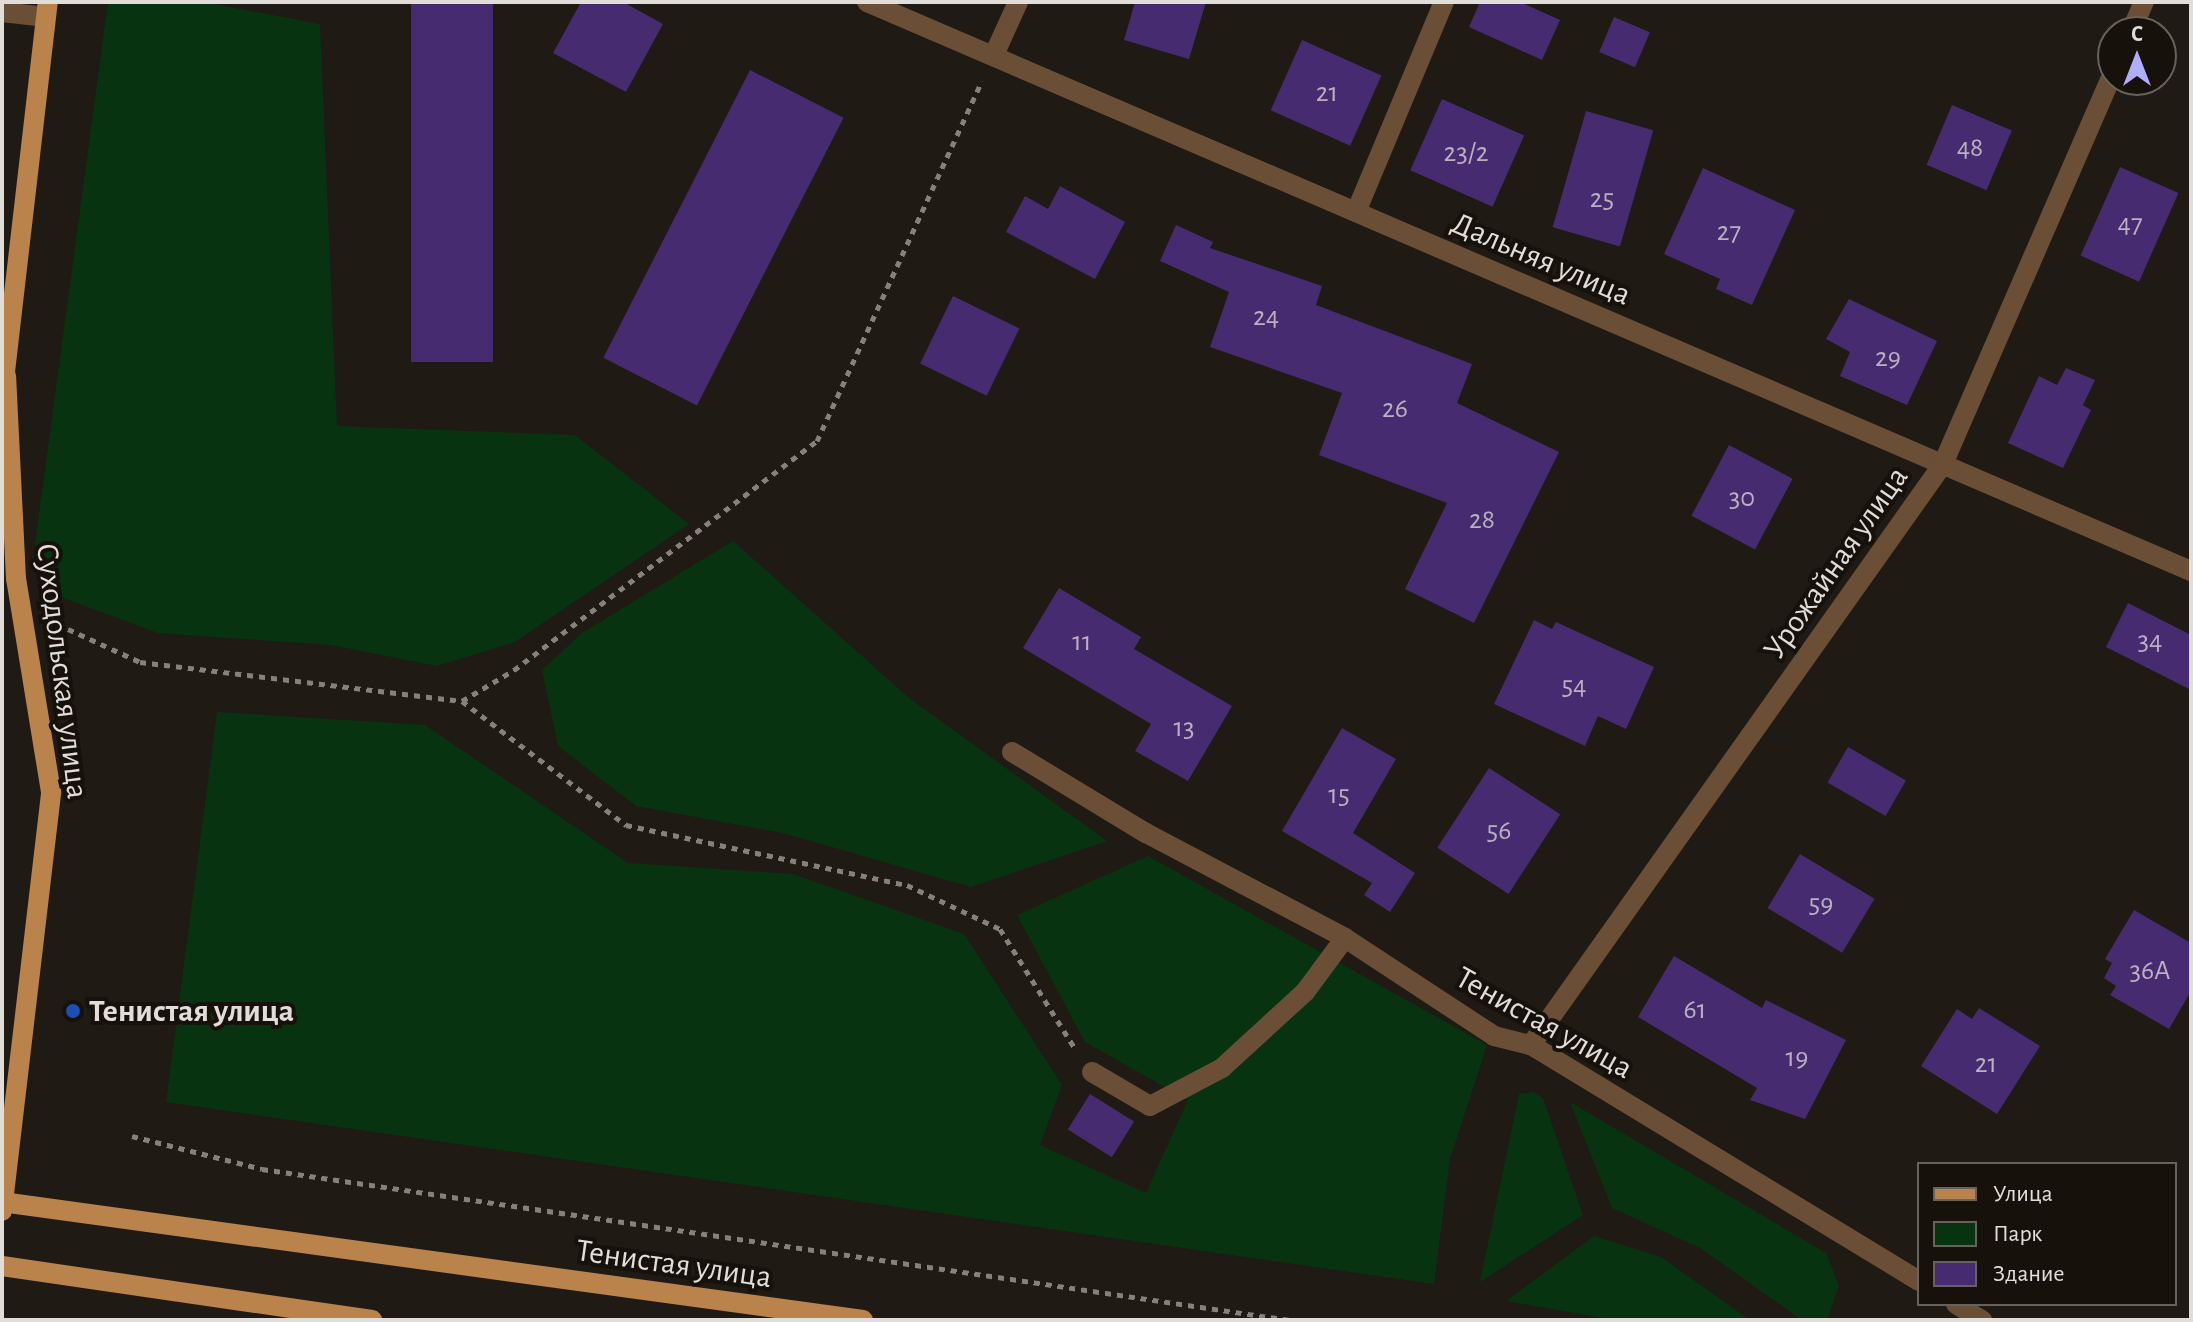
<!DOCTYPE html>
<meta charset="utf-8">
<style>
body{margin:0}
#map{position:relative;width:2193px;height:1322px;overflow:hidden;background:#1f1a13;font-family:"Alegreya Sans",sans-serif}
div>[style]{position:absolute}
.green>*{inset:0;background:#083311}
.building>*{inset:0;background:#462b71;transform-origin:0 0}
.path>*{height:5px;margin-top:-2.5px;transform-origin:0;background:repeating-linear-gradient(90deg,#86817b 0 6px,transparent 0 12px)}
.minor>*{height:20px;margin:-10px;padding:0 10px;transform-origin:10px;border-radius:10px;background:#6a4f36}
.major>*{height:20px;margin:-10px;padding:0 10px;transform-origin:10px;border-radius:10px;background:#ba834c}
.dots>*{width:22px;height:22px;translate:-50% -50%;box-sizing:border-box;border:4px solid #16110a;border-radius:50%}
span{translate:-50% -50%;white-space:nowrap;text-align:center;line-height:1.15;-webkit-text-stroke:8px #16110a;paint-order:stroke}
.number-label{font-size:28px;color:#bab0be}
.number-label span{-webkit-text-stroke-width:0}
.street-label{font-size:32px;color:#e1ddd8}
.poi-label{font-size:32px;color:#e1ddd8;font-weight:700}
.left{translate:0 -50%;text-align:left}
.frame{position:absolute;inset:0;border:4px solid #e1ddd8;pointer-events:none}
.legend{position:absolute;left:1917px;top:1162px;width:260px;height:144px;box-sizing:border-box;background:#16110a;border:2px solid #67635c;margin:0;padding:10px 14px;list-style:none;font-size:24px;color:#e1ddd8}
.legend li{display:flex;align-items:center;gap:16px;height:40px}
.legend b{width:40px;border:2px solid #67635c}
.north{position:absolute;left:2097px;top:16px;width:80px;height:80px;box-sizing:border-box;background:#16110a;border:2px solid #67635c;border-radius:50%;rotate:0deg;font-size:22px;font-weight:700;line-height:32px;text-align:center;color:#e1ddd8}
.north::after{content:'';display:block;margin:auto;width:28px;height:36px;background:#afaefa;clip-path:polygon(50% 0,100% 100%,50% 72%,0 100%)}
</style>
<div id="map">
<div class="green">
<div style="clip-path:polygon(108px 2px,203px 2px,320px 24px,337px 426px,575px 435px,689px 524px,515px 642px,437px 666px,331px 645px,158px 633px,50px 593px,35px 544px)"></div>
<div style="clip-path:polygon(733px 541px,909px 698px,1107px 841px,971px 887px,783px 833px,636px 806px,558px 746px,542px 670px,582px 633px)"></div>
<div style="clip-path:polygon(217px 712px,425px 725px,628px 863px,793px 874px,964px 934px,1062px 1085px,1040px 1145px,1146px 1193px,1188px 1100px,1085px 1042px,1017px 915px,1148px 856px,1487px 1045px,1450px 1159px,1434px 1284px,166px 1102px)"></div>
<div style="clip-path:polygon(1533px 1092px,1543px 1098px,1583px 1215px,1480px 1282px,1519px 1094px)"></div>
<div style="clip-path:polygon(1570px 1102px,1826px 1253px,1839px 1286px,1827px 1320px,1802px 1320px,1700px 1248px,1612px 1208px)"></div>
<div style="clip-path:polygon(1594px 1236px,1661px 1257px,1750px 1320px,1615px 1320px,1506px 1301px)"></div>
</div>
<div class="building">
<div style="left:411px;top:2px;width:82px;height:360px"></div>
<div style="clip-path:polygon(581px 2px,623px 2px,663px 24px,626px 92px,553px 53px)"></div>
<div style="clip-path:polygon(1135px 2px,1206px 2px,1189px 59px,1124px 40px)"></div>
<div style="clip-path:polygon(1480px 2px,1520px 2px,1560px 20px,1542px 60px,1469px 27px)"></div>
<div style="left:1614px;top:17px;width:39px;height:38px;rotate:23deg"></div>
<div style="left:1302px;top:40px;width:87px;height:77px;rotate:24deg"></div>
<div style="left:750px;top:70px;width:105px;height:323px;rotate:27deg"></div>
<div style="left:1442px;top:99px;width:90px;height:78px;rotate:24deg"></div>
<div style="left:1952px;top:105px;width:65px;height:65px;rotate:23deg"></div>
<div style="left:1586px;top:111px;width:70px;height:121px;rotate:16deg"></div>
<div style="left:2120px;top:167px;width:64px;height:97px;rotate:24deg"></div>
<div style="clip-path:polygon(1703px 168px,1795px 210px,1752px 305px,1716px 289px,1720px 279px,1664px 254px)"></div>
<div style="clip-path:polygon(1060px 186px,1125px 222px,1095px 279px,1006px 232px,1025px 196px,1048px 209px)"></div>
<div style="clip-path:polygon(1176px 225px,1213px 242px,1210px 248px,1322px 286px,1316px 305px,1472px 364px,1457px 403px,1559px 452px,1474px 623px,1405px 589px,1447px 503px,1319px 455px,1342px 393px,1210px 347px,1229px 292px,1160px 261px)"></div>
<div style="left:953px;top:296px;width:74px;height:75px;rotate:26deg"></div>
<div style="clip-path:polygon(1849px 299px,1937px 341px,1907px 405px,1840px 376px,1850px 352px,1826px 339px)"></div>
<div style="clip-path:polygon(2066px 368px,2095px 380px,2083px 405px,2091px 410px,2063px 468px,2008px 443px,2039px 376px,2057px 385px)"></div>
<div style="left:1729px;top:445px;width:72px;height:80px;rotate:28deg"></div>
<div style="clip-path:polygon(1059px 588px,1141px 637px,1134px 649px,1232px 706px,1188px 781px,1135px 751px,1151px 724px,1023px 648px)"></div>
<div style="clip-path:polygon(2128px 603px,2191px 635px,2191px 690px,2106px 647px)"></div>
<div style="clip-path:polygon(1534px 620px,1552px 629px,1556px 622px,1654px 667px,1626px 729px,1598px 716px,1585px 746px,1494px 704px)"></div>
<div style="clip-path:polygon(1342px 728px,1396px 759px,1353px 833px,1415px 873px,1390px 912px,1364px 895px,1372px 883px,1282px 831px)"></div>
<div style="left:1848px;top:747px;width:67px;height:41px;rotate:30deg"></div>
<div style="left:1489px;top:768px;width:85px;height:95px;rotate:33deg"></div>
<div style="left:1800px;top:854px;width:87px;height:63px;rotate:31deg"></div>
<div style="clip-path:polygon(2134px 910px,2191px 943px,2191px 991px,2169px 1029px,2110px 995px,2116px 986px,2104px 978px,2112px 963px,2105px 959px)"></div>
<div style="clip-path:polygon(1674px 956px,1762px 1008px,1766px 1000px,1846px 1040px,1805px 1119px,1750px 1100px,1757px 1088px,1638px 1017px)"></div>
<div style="clip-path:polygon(1979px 1008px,2040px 1046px,1997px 1114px,1921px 1066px,1957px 1009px,1972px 1019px)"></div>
<div style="left:1090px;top:1094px;width:52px;height:42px;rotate:32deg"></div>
</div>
<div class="path">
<div style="left:68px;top:629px;width:79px;rotate:24.6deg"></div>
<div style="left:140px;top:662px;width:324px;rotate:6.9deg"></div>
<div style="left:462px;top:701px;width:61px;rotate:-30.8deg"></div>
<div style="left:514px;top:670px;width:380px;rotate:-37.1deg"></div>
<div style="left:817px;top:441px;width:396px;rotate:-65.4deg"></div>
<div style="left:462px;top:701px;width:206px;rotate:37.1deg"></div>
<div style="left:626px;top:825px;width:287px;rotate:12.1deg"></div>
<div style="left:907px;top:885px;width:103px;rotate:25.3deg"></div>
<div style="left:1000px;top:929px;width:143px;rotate:57.9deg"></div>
<div style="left:132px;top:1136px;width:134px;rotate:14.2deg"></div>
<div style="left:262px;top:1169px;width:1039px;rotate:8.36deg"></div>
</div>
<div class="minor">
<div style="left:867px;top:2px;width:1441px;rotate:23.26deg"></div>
<div style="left:2px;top:12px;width:44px;rotate:6.5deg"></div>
<div style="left:2131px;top:32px;width:33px;rotate:-67deg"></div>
<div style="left:994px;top:55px;width:58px;rotate:-65.6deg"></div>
<div style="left:1356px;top:212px;width:228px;rotate:-67.3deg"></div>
<div style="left:1012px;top:752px;width:157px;rotate:31.2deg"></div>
<div style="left:1146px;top:833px;width:225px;rotate:27.8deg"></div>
<div style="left:1345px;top:938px;width:178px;rotate:33.3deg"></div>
<div style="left:1494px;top:1036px;width:38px;rotate:14deg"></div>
<div style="left:1531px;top:1045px;width:454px;rotate:31.3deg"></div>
<div style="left:1531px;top:1045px;width:712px;rotate:-54.66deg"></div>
<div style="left:1943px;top:464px;width:426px;rotate:-66.5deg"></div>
<div style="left:1092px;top:1072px;width:67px;rotate:30.4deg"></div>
<div style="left:1150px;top:1106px;width:81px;rotate:-27.8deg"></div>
<div style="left:1222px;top:1068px;width:113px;rotate:-42.5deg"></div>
<div style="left:1305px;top:992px;width:67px;rotate:-53.5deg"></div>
<div style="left:1956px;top:1304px;width:31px;rotate:32deg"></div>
</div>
<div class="major">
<div style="left:3px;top:389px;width:390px;rotate:-83.4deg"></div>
<div style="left:2px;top:1202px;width:869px;rotate:7.8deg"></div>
<div style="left:2px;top:1211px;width:422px;rotate:-83.3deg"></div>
<div style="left:51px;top:792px;width:216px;rotate:-99.3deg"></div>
<div style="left:16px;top:579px;width:203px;rotate:-92.8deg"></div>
<div style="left:2px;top:1266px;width:374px;rotate:8.3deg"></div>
</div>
<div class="dots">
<div style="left:73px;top:1011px;background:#1a4fb4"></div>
</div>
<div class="number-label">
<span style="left:1327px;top:93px">21</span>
<span style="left:1970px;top:148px">48</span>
<span style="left:1466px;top:153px">23/2</span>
<span style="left:1602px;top:199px">25</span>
<span style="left:2130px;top:224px">47</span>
<span style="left:1729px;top:232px">27</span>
<span style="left:1266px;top:317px">24</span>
<span style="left:1888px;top:358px">29</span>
<span style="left:1395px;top:409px">26</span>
<span style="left:1742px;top:498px">30</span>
<span style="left:1482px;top:520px">28</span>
<span style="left:2150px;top:641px">34</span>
<span style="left:1082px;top:642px">11</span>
<span style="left:1574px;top:686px">54</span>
<span style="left:1184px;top:728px">13</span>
<span style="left:1339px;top:795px">15</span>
<span style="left:1499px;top:831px">56</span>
<span style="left:1821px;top:904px">59</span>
<span style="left:2150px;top:971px">36А</span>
<span style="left:1695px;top:1010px">61</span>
<span style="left:1797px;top:1058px">19</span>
<span style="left:1986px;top:1064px">21</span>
</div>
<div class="street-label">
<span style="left:1541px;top:259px;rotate:23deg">Дальняя улица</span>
<span style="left:1836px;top:563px;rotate:-55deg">Урожайная улица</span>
<span style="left:62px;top:671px;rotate:83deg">Суходольская улица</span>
<span style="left:1544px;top:1023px;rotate:29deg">Тенистая улица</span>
<span style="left:674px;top:1264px;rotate:8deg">Тенистая улица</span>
</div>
<div class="poi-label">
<span class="left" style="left:89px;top:1011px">Тенистая улица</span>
</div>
<div class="frame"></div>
<ul class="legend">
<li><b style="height:10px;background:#ba834c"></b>Улица</li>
<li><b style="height:22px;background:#083311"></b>Парк</li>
<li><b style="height:22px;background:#462b71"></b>Здание</li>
</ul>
<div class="north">С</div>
</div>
